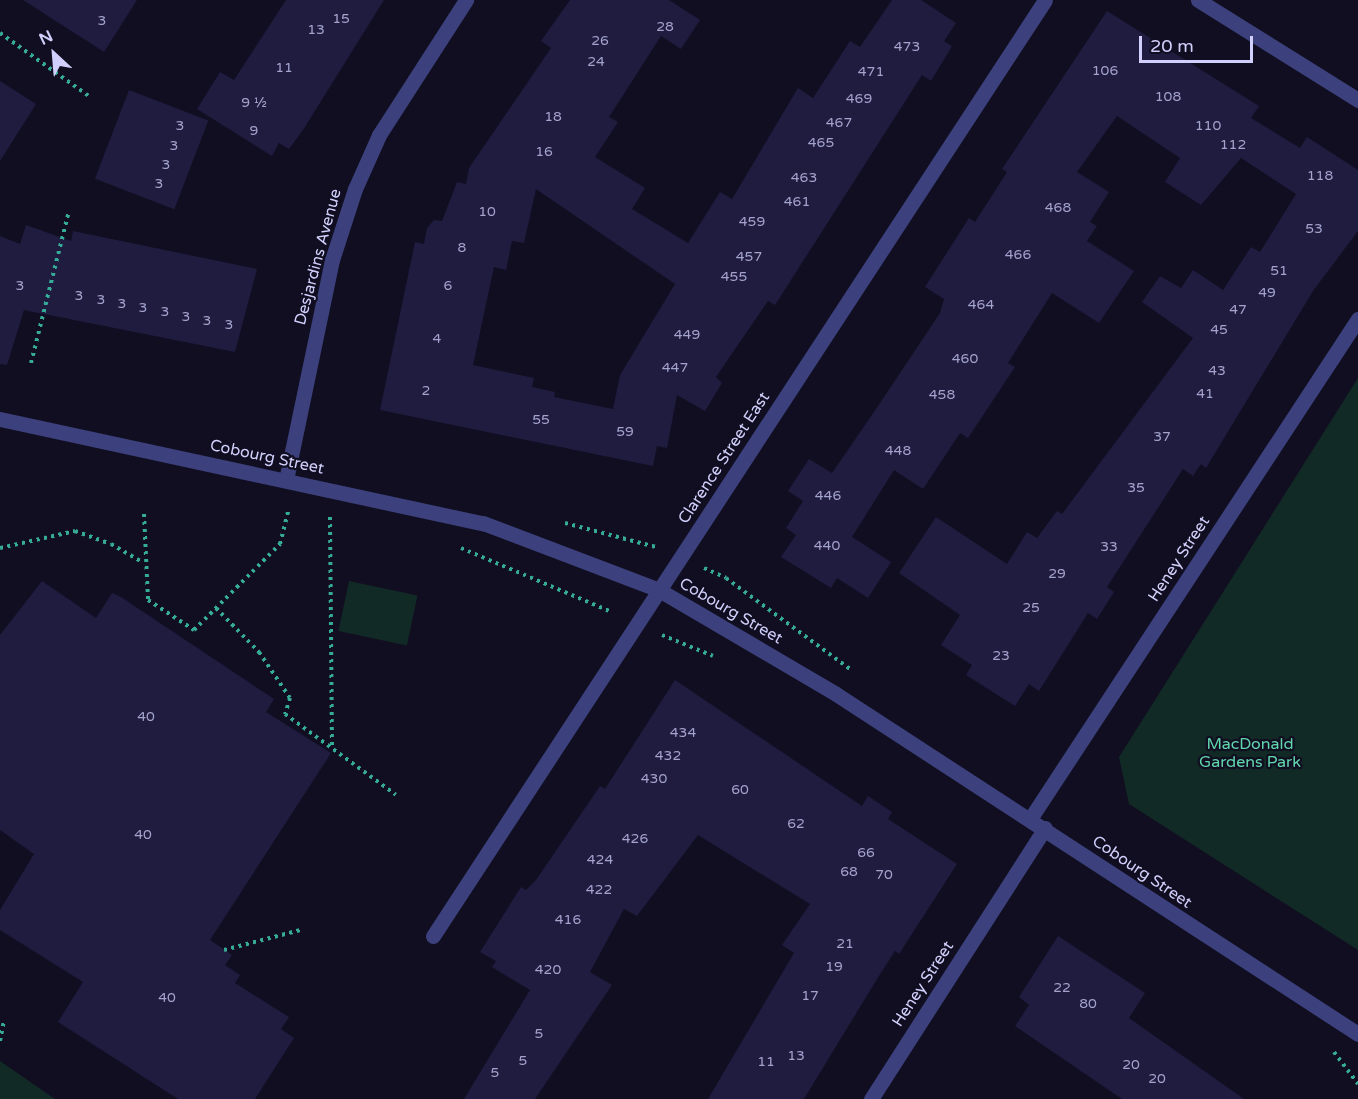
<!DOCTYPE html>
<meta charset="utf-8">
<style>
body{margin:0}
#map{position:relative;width:1358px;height:1099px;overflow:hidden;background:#100e20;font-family:"Varela Round",sans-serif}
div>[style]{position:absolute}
.green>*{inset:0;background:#122a26;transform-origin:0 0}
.building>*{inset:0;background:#1f1c40;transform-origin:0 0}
.path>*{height:4px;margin-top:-2px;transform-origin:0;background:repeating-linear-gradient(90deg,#36ab98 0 3px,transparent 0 7.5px)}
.minor>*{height:15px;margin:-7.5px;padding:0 7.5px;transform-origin:7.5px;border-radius:7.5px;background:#3c407c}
.tertiary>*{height:15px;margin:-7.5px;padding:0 7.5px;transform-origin:7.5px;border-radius:7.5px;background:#3c407c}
span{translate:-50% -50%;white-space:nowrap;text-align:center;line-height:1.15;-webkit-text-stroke:4.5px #100e20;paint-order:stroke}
.number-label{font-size:14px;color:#a4a3cd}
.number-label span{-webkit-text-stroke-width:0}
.street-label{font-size:16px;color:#d1d0fc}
.park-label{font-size:16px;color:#61d7ae}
.north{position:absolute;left:24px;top:24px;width:60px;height:60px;-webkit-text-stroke:4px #100e20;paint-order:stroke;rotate:334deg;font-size:16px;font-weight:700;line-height:24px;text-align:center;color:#d1d0fc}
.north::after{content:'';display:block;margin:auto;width:21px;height:27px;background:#d1d0fc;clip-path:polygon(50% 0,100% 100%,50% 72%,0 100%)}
.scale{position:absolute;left:1139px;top:36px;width:114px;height:27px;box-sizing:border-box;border:3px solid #d1d0fc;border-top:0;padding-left:8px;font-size:18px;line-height:21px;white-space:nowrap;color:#d1d0fc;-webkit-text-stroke:4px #100e20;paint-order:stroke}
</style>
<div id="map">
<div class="green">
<div style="clip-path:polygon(1358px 378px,1358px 950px,1129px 804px,1119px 757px)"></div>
<div style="left:349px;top:581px;width:70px;height:51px;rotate:12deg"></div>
<div style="clip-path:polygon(0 1061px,55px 1099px,0 1099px)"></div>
</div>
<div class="building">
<div style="clip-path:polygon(23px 0,137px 0,104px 52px)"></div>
<div style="clip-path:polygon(286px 0,384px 0,303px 130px,289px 149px,279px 143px,272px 156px,197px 109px,220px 72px,234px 80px)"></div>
<div style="clip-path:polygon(evenodd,570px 0,669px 0,700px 20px,681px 49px,661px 36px,609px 117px,618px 122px,595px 157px,645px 188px,632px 209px,688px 243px,720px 192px,732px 199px,798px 88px,813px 98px,850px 41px,860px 47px,892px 0,921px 0,956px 23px,944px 41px,952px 46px,931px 81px,922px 75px,775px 305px,768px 301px,716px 377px,722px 383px,705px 411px,677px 395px,667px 448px,657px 446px,653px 466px,380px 410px,415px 242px,424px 244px,427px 228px,434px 220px,442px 221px,457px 182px,466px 184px,469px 168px,551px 48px,541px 41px,570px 0,536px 189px,675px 284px,620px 375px,613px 409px,554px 397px,555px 392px,532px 387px,534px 378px,473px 365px,494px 267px,506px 270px,512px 241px,524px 243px,536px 189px)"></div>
<div style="clip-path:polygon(1107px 11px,1259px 106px,1251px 118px,1300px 148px,1307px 137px,1358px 170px,1358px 231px,1313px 291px,1206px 468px,1201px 464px,1193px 476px,1183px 469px,1107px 587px,1114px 592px,1097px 619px,1088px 613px,1039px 691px,1029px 684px,1015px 706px,966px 675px,972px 665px,941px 645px,960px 615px,899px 573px,936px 517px,1007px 564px,1027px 532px,1037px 538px,1057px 511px,1062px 514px,1193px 338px,1142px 302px,1160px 276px,1181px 288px,1193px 270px,1223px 290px,1251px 247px,1260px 252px,1296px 194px,1241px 158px,1201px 205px,1165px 182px,1180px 158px,1117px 116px,1077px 172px,1109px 192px,1090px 222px,1097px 226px,1087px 241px,1134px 271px,1099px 323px,1052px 293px,1008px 363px,1015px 367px,968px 438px,960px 433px,923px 489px,894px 470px,852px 537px,891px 562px,868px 598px,837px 578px,831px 588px,781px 557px,796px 535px,786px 528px,803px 501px,788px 491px,809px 459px,832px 473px,874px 412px,940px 313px,944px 299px,925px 287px,969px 218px,975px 222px,1007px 172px,1002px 169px)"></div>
<div style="clip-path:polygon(0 81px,36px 104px,0 161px)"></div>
<div style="left:129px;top:90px;width:85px;height:95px;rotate:21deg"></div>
<div style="clip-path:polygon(26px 225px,71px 241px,73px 231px,257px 269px,235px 352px,24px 310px,7px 365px,0 364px,0 236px,20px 244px)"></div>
<div style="clip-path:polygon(42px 581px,96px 618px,112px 593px,121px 597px,274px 699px,266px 712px,331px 753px,210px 940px,232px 955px,225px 965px,240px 975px,235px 983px,289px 1017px,281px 1029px,294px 1038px,255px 1099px,178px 1099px,58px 1022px,83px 982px,0 930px,0 910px,34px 854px,0 830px,0 635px)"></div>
<div style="clip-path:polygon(675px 680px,862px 806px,868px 796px,892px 812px,888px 819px,957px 864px,899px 954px,895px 951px,877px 979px,804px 1099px,708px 1099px,794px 953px,782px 945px,810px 904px,698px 835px,637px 916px,624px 909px,590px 972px,612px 985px,535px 1099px,464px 1099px,530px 990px,492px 967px,496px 961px,480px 952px,521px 887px,526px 890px,536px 880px,600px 786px,605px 789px)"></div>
<div style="clip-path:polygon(1058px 936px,1145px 993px,1129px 1018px,1244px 1099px,1122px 1099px,1015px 1026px,1029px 1005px,1019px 997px)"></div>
</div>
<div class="path">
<div style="left:0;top:33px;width:110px;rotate:35.4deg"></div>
<div style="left:31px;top:363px;width:157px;rotate:-76deg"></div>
<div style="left:144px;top:514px;width:86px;rotate:87.3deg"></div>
<div style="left:148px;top:600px;width:55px;rotate:33.1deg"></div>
<div style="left:194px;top:630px;width:122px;rotate:-45deg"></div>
<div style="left:280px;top:544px;width:36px;rotate:-76deg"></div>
<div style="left:330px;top:517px;width:230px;rotate:89.5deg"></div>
<div style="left:565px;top:523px;width:94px;rotate:14.8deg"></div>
<div style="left:0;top:548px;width:77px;rotate:-12.8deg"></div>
<div style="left:75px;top:531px;width:38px;rotate:20deg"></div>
<div style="left:111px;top:544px;width:36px;rotate:30deg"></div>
<div style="left:461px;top:548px;width:164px;rotate:23deg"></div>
<div style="left:704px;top:568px;width:24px;rotate:24deg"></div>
<div style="left:726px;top:578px;width:154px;rotate:36.3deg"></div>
<div style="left:216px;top:608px;width:62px;rotate:45.7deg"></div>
<div style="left:259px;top:652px;width:55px;rotate:56deg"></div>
<div style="left:290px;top:698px;width:17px;rotate:107deg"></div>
<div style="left:285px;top:714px;width:137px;rotate:36.1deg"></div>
<div style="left:662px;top:635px;width:55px;rotate:22.4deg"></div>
<div style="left:224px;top:950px;width:79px;rotate:-14.7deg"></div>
<div style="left:0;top:1041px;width:20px;rotate:-79deg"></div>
<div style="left:1334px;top:1052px;width:40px;rotate:53deg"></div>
</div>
<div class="minor">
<div style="left:1198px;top:0;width:189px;rotate:32deg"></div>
<div style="left:286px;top:480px;width:225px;rotate:-78.2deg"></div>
<div style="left:332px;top:260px;width:75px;rotate:-72.1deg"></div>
<div style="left:355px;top:189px;width:59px;rotate:-66deg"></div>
<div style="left:379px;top:135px;width:161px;rotate:-57.2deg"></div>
<div style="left:1030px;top:819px;width:598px;rotate:-56.74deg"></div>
<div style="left:433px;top:936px;width:1118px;rotate:-56.82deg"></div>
<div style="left:871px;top:1099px;width:322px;rotate:-57.3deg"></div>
</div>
<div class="tertiary">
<div style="left:0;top:419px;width:494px;rotate:12.2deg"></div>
<div style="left:483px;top:523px;width:188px;rotate:20.8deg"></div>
<div style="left:659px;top:590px;width:205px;rotate:30.4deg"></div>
<div style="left:836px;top:694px;width:623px;rotate:33.08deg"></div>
</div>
<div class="number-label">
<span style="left:341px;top:19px">15</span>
<span style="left:102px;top:21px">3</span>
<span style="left:665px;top:27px">28</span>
<span style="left:316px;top:30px">13</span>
<span style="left:600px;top:41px">26</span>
<span style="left:907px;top:47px">473</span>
<span style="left:596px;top:62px">24</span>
<span style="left:284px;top:68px">11</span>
<span style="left:1105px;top:71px">106</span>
<span style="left:871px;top:72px">471</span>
<span style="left:1168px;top:97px">108</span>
<span style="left:859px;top:99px">469</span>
<span style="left:254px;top:103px">9 ½</span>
<span style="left:553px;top:117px">18</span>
<span style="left:839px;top:123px">467</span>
<span style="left:180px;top:126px">3</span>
<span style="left:1208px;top:126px">110</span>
<span style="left:254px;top:131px">9</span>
<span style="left:821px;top:143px">465</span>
<span style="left:1233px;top:145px">112</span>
<span style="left:174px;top:146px">3</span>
<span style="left:544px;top:152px">16</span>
<span style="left:166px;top:165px">3</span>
<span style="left:1320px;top:176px">118</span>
<span style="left:804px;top:178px">463</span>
<span style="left:159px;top:184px">3</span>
<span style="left:797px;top:202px">461</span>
<span style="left:1058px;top:208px">468</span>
<span style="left:487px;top:212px">10</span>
<span style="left:752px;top:222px">459</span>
<span style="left:1314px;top:229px">53</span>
<span style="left:462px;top:248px">8</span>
<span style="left:1018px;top:255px">466</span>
<span style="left:749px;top:257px">457</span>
<span style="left:1279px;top:271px">51</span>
<span style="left:734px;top:277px">455</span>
<span style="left:20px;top:286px">3</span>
<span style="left:448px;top:286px">6</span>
<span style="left:1267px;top:293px">49</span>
<span style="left:79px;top:296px">3</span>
<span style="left:101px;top:300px">3</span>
<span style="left:122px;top:304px">3</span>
<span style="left:981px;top:305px">464</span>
<span style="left:143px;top:308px">3</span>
<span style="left:1238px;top:310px">47</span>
<span style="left:165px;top:312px">3</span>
<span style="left:186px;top:317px">3</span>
<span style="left:207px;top:321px">3</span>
<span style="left:229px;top:325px">3</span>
<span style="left:1219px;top:330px">45</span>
<span style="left:687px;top:335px">449</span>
<span style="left:437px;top:339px">4</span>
<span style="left:965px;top:359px">460</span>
<span style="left:675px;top:368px">447</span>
<span style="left:1217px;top:371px">43</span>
<span style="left:426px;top:391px">2</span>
<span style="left:1205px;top:394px">41</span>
<span style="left:942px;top:395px">458</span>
<span style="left:541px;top:420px">55</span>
<span style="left:625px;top:432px">59</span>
<span style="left:1162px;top:437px">37</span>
<span style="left:898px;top:451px">448</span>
<span style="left:1136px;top:488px">35</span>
<span style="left:828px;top:496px">446</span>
<span style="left:827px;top:546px">440</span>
<span style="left:1109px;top:547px">33</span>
<span style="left:1057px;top:574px">29</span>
<span style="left:1031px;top:608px">25</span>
<span style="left:1001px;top:656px">23</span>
<span style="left:146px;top:717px">40</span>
<span style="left:683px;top:733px">434</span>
<span style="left:668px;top:756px">432</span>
<span style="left:654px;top:779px">430</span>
<span style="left:740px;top:790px">60</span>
<span style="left:796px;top:824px">62</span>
<span style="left:143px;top:835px">40</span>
<span style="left:635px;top:839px">426</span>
<span style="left:866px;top:853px">66</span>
<span style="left:600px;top:860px">424</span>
<span style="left:849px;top:872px">68</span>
<span style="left:884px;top:875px">70</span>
<span style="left:599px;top:890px">422</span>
<span style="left:568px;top:920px">416</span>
<span style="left:845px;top:944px">21</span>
<span style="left:834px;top:967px">19</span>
<span style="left:548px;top:970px">420</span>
<span style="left:1062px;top:988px">22</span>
<span style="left:810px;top:996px">17</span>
<span style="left:167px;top:998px">40</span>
<span style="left:1088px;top:1004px">80</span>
<span style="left:539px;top:1034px">5</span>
<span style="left:796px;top:1056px">13</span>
<span style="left:523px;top:1061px">5</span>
<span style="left:766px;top:1062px">11</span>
<span style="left:1131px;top:1065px">20</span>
<span style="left:495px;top:1073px">5</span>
<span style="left:1157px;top:1079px">20</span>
</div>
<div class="street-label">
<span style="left:318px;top:257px;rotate:-75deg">Desjardins Avenue</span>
<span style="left:267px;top:457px;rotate:12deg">Cobourg Street</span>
<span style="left:724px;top:458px;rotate:-57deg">Clarence Street East</span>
<span style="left:1179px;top:559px;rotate:-57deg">Heney Street</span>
<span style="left:731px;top:611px;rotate:30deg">Cobourg Street</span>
<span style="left:1142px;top:872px;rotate:34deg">Cobourg Street</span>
<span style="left:923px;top:984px;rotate:-57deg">Heney Street</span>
</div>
<div class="park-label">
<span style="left:1250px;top:753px">MacDonald<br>Gardens Park</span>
</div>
<div class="north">N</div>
<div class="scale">20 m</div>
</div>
